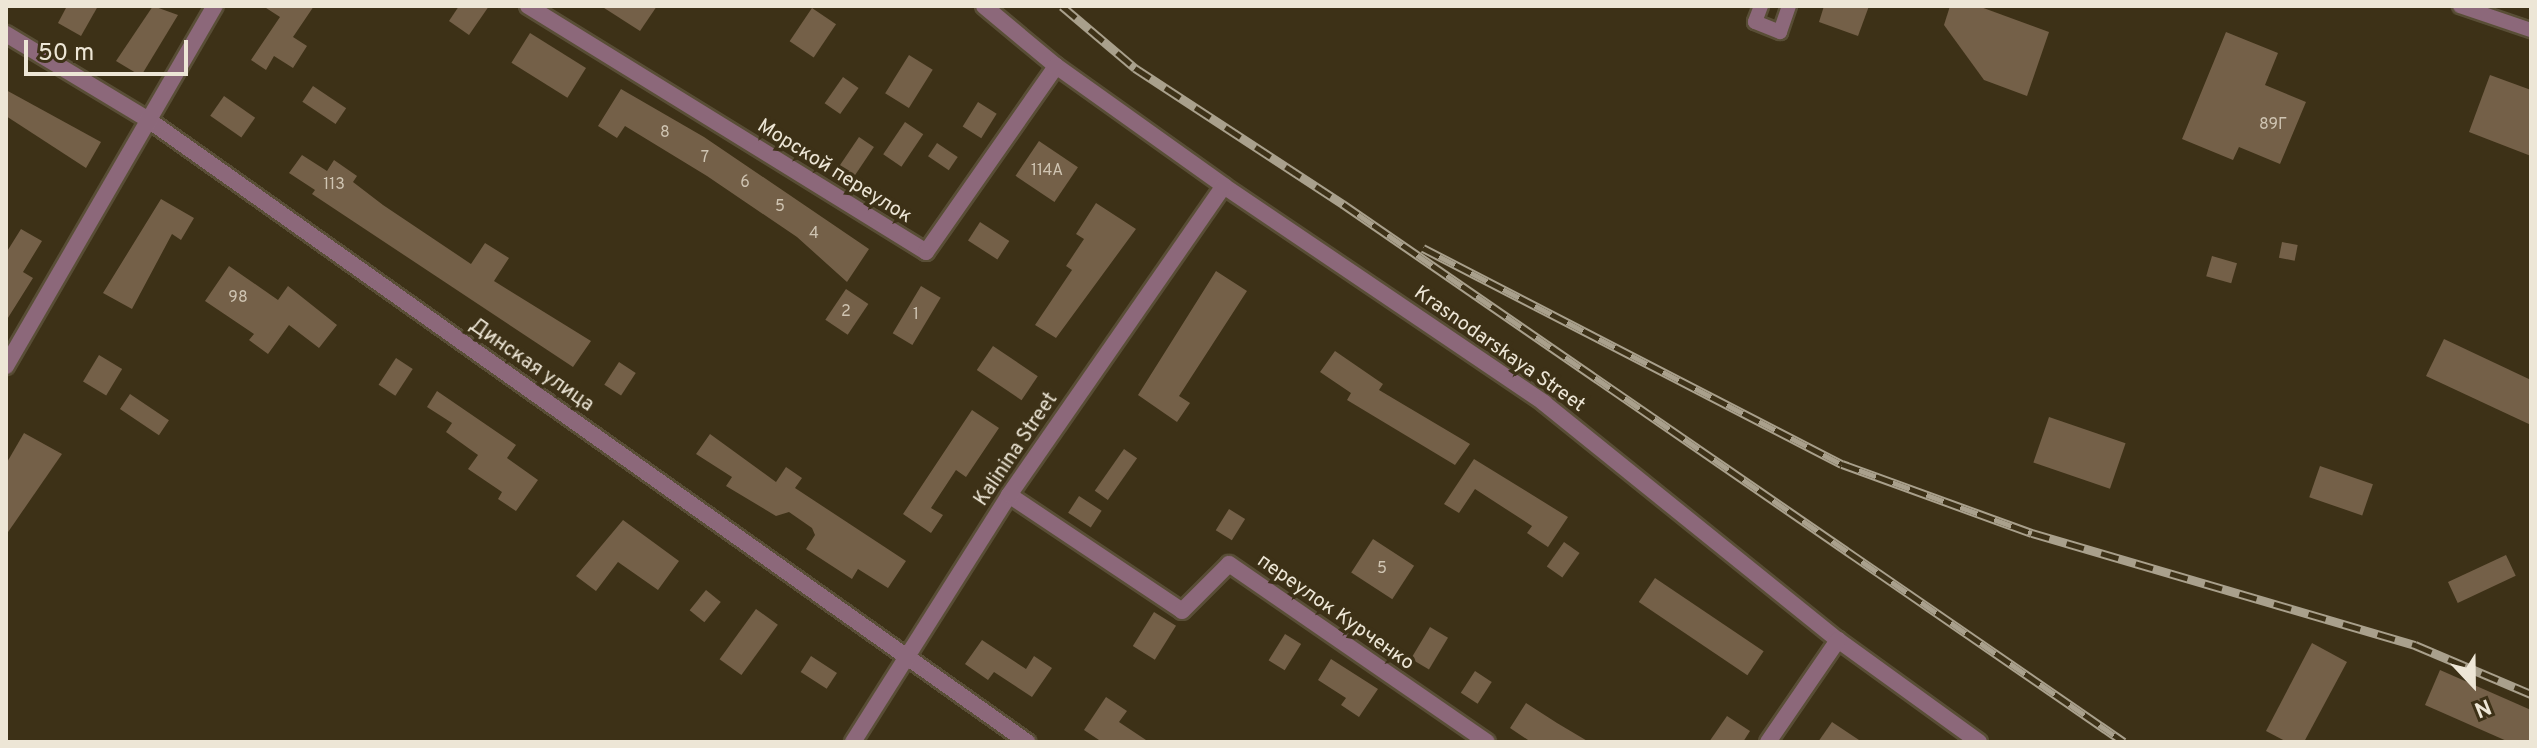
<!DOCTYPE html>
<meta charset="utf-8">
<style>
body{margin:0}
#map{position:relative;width:2537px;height:748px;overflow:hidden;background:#3d3117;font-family:Overpass,sans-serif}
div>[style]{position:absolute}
.building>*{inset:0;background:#746048;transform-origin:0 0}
.roads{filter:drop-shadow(2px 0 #594e36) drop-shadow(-2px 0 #594e36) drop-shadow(0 2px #594e36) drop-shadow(0 -2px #594e36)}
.service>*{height:14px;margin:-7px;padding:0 7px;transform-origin:7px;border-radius:7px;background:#8c687a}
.minor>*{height:16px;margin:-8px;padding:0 8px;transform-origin:8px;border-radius:8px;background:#8c687a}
.rail>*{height:9px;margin-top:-4.5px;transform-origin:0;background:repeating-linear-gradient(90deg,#3d3117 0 18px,#a9a08c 0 36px);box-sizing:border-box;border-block:2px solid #a9a08c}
span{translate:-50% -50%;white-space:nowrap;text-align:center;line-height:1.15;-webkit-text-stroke:7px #3d3117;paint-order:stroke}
.number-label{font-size:16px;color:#cfc4b2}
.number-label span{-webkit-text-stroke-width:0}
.street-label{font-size:20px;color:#ede6d6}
.frame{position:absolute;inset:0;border:8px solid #ede6d6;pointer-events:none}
.north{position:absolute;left:2433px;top:644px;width:80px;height:80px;-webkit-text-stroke:6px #3d3117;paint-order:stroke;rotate:158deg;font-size:22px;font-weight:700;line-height:32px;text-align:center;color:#ede6d6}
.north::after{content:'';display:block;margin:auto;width:28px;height:36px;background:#ede6d6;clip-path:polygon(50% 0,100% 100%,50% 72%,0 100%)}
.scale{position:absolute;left:24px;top:40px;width:164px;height:36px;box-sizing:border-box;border:4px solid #ede6d6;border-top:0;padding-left:10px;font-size:24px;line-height:28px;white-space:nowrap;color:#ede6d6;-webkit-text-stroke:6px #3d3117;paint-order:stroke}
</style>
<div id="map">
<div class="building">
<div style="clip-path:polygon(67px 6px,98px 6px,81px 36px,58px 23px)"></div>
<div style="clip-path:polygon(153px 6px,178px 15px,141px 76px,116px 61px)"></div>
<div style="clip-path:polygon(263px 6px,314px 6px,293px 37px,307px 46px,293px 68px,274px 56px,266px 70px,251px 60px,280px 17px)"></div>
<div style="clip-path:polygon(459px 6px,489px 6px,469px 35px,449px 21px)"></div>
<div style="clip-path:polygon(601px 6px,657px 6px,640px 31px)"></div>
<div style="clip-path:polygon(1824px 6px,1869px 6px,1858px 36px,1819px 22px)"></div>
<div style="clip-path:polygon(1950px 6px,1978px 6px,2049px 32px,2027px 96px,1984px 80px,1944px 25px)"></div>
<div style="left:812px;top:8px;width:29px;height:40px;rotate:34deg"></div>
<div style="clip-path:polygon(2226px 32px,2278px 53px,2265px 85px,2306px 102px,2280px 164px,2239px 147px,2233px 160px,2182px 139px)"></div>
<div style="left:530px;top:33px;width:66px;height:35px;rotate:32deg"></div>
<div style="left:909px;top:55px;width:28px;height:45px;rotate:32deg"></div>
<div style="clip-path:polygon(2490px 75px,2531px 90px,2531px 156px,2469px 132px)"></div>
<div style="left:843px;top:77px;width:19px;height:32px;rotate:35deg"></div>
<div style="left:313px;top:86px;width:40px;height:19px;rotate:34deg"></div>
<div style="clip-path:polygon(621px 89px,704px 137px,869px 249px,847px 282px,797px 237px,707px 176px,625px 126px,617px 138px,598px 126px)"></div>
<div style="clip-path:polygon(6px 90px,101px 142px,86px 168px,6px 116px)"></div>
<div style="left:224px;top:96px;width:38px;height:24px;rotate:35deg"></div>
<div style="left:978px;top:102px;width:22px;height:29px;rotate:32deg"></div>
<div style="left:905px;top:122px;width:22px;height:39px;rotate:34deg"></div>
<div style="left:859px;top:137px;width:18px;height:36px;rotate:34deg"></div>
<div style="left:1039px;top:141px;width:47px;height:42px;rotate:34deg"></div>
<div style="left:937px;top:143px;width:25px;height:16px;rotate:34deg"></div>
<div style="clip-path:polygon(302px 155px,327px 171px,334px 160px,357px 176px,353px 182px,383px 205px,471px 264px,485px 243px,509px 258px,494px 281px,591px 341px,573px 367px,312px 194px,315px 190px,289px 173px)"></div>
<div style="clip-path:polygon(161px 199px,194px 218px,181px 240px,172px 234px,132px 309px,103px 293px)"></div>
<div style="clip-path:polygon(1096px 203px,1136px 229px,1056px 338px,1035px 325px,1072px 270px,1066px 266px,1084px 239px,1076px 234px)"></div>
<div style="left:980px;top:222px;width:35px;height:22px;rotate:33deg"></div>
<div style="clip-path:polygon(21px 229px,42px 241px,23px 272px,33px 278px,6px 321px,6px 253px)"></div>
<div style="left:2282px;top:242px;width:16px;height:16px;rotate:11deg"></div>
<div style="left:2212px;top:256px;width:26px;height:21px;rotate:16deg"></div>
<div style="clip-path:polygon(229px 266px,278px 300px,288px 286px,337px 325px,319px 348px,289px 325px,268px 354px,249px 340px,254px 334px,205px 301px)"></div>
<div style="clip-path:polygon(1216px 271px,1247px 291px,1179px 396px,1190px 403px,1177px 422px,1138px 395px)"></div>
<div style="left:921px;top:286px;width:23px;height:55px;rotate:31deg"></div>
<div style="left:846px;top:289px;width:27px;height:37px;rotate:34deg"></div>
<div style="clip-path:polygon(2444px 339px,2531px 380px,2531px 425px,2426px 376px)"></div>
<div style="left:993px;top:346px;width:54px;height:29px;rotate:34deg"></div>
<div style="clip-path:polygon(1335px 351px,1383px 384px,1379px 390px,1470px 444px,1455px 465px,1347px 400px,1351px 393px,1320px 372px)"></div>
<div style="left:99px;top:355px;width:27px;height:31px;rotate:31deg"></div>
<div style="left:396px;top:358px;width:20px;height:32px;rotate:33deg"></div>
<div style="left:619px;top:362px;width:20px;height:27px;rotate:33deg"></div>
<div style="clip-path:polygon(437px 391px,516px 445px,507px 458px,538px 480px,516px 511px,498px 499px,502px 492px,468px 469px,478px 455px,446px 432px,452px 423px,427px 407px)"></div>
<div style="left:130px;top:394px;width:47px;height:18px;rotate:34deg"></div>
<div style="clip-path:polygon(972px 410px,999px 428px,966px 477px,956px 470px,931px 508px,943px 515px,931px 533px,903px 514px)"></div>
<div style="left:2049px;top:417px;width:81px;height:48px;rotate:19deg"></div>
<div style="clip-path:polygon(24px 433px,62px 454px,6px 535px,6px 464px)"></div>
<div style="clip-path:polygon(710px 434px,776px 482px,786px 467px,802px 478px,795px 488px,906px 561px,888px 588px,858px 569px,852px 579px,806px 549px,815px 535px,812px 528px,789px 512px,776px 516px,726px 486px,732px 477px,696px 454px)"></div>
<div style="left:1124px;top:449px;width:16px;height:51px;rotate:35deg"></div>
<div style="clip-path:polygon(1474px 459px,1568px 517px,1548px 547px,1527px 533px,1532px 526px,1475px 489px,1459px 513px,1444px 504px)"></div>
<div style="left:2320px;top:466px;width:56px;height:33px;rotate:19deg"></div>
<div style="left:1079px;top:496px;width:27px;height:20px;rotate:33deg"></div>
<div style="left:1229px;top:509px;width:19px;height:25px;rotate:32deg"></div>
<div style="clip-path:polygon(623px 520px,679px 561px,658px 590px,618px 562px,596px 591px,576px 576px)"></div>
<div style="left:1373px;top:539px;width:49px;height:40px;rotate:33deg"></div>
<div style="left:1564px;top:542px;width:19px;height:30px;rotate:35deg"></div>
<div style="left:2506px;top:555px;width:23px;height:64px;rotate:65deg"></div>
<div style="left:1655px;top:578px;width:131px;height:29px;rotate:34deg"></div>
<div style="left:706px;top:590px;width:19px;height:26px;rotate:39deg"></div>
<div style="left:756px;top:609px;width:27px;height:62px;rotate:36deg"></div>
<div style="left:1154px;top:612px;width:26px;height:40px;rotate:32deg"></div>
<div style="left:1430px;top:627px;width:21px;height:37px;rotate:31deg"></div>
<div style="left:1285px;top:634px;width:19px;height:31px;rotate:32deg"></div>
<div style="clip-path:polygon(982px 640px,1026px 669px,1034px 656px,1052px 668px,1032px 697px,994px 672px,988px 680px,965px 664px)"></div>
<div style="clip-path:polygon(2312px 643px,2347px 662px,2304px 742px,2287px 742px,2266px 731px)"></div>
<div style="left:811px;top:656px;width:31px;height:19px;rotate:33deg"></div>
<div style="clip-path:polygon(1331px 659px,1378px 689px,1359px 717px,1341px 705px,1346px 698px,1318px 680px)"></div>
<div style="clip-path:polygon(2440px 670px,2531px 710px,2531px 742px,2509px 742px,2425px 705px)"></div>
<div style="left:1475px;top:671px;width:20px;height:26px;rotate:33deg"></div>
<div style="clip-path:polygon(1106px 697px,1127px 711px,1119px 722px,1149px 742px,1102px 742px,1084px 730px)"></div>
<div style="clip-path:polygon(1526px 703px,1557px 723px,1589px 742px,1531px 742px,1510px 728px)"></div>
<div style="clip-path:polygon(1727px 716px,1750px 731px,1743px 742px,1709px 742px)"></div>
<div style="clip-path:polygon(1832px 722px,1862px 742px,1818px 742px)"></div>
</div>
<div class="roads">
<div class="service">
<div style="left:1761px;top:6px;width:17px;rotate:111deg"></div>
<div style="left:1755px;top:22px;width:27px;rotate:22deg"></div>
<div style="left:1780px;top:32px;width:28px;rotate:-71deg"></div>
<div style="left:2460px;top:6px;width:75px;rotate:18.7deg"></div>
</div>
<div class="minor">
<div style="left:528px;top:6px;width:468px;rotate:31.7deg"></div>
<div style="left:926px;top:252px;width:227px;rotate:-55deg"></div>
<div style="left:984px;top:6px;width:94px;rotate:39.8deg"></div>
<div style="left:1056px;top:66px;width:206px;rotate:35.5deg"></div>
<div style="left:1224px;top:186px;width:387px;rotate:34.1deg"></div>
<div style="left:1544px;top:403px;width:378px;rotate:38.9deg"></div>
<div style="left:1838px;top:640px;width:174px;rotate:35.9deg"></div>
<div style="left:6px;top:34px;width:168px;rotate:31.1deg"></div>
<div style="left:150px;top:121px;width:1075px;rotate:35.3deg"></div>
<div style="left:6px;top:366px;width:416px;rotate:-59.9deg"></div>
<div style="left:1009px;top:495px;width:208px;rotate:33.8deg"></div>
<div style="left:1182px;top:611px;width:66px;rotate:-45deg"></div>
<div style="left:1229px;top:564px;width:313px;rotate:34.6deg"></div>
<div style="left:853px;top:742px;width:292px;rotate:-57.7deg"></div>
<div style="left:1009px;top:495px;width:376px;rotate:-55.2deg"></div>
<div style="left:1768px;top:742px;width:124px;rotate:-55.5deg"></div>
</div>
</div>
<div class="rail">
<div style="left:1062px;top:6px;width:96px;rotate:40.3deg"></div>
<div style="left:1135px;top:68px;width:249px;rotate:33.2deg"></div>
<div style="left:1343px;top:204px;width:948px;rotate:34.56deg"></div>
<div style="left:1423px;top:248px;width:471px;rotate:27.3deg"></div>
<div style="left:1842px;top:464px;width:202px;rotate:20deg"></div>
<div style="left:2032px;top:533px;width:399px;rotate:16.3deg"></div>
<div style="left:2415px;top:645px;width:126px;rotate:22.9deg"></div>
</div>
<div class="number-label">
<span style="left:2273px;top:125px">89Г</span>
<span style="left:665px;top:133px">8</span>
<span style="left:705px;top:158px">7</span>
<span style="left:1047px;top:171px">114А</span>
<span style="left:745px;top:183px">6</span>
<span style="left:334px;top:185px">113</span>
<span style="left:780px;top:207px">5</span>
<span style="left:814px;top:234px">4</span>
<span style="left:238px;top:298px">98</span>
<span style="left:846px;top:312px">2</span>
<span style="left:916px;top:315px">1</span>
<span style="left:1382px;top:569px">5</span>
</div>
<div class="street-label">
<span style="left:834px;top:172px;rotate:32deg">Морской переулок</span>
<span style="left:1499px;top:350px;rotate:35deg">Krasnodarskaya Street</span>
<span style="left:531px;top:366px;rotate:35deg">Динская улица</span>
<span style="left:1017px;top:450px;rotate:-56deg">Kalinina Street</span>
<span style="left:1335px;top:613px;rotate:35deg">переулок Курченко</span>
</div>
<div class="frame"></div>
<div class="north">N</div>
<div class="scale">50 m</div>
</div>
